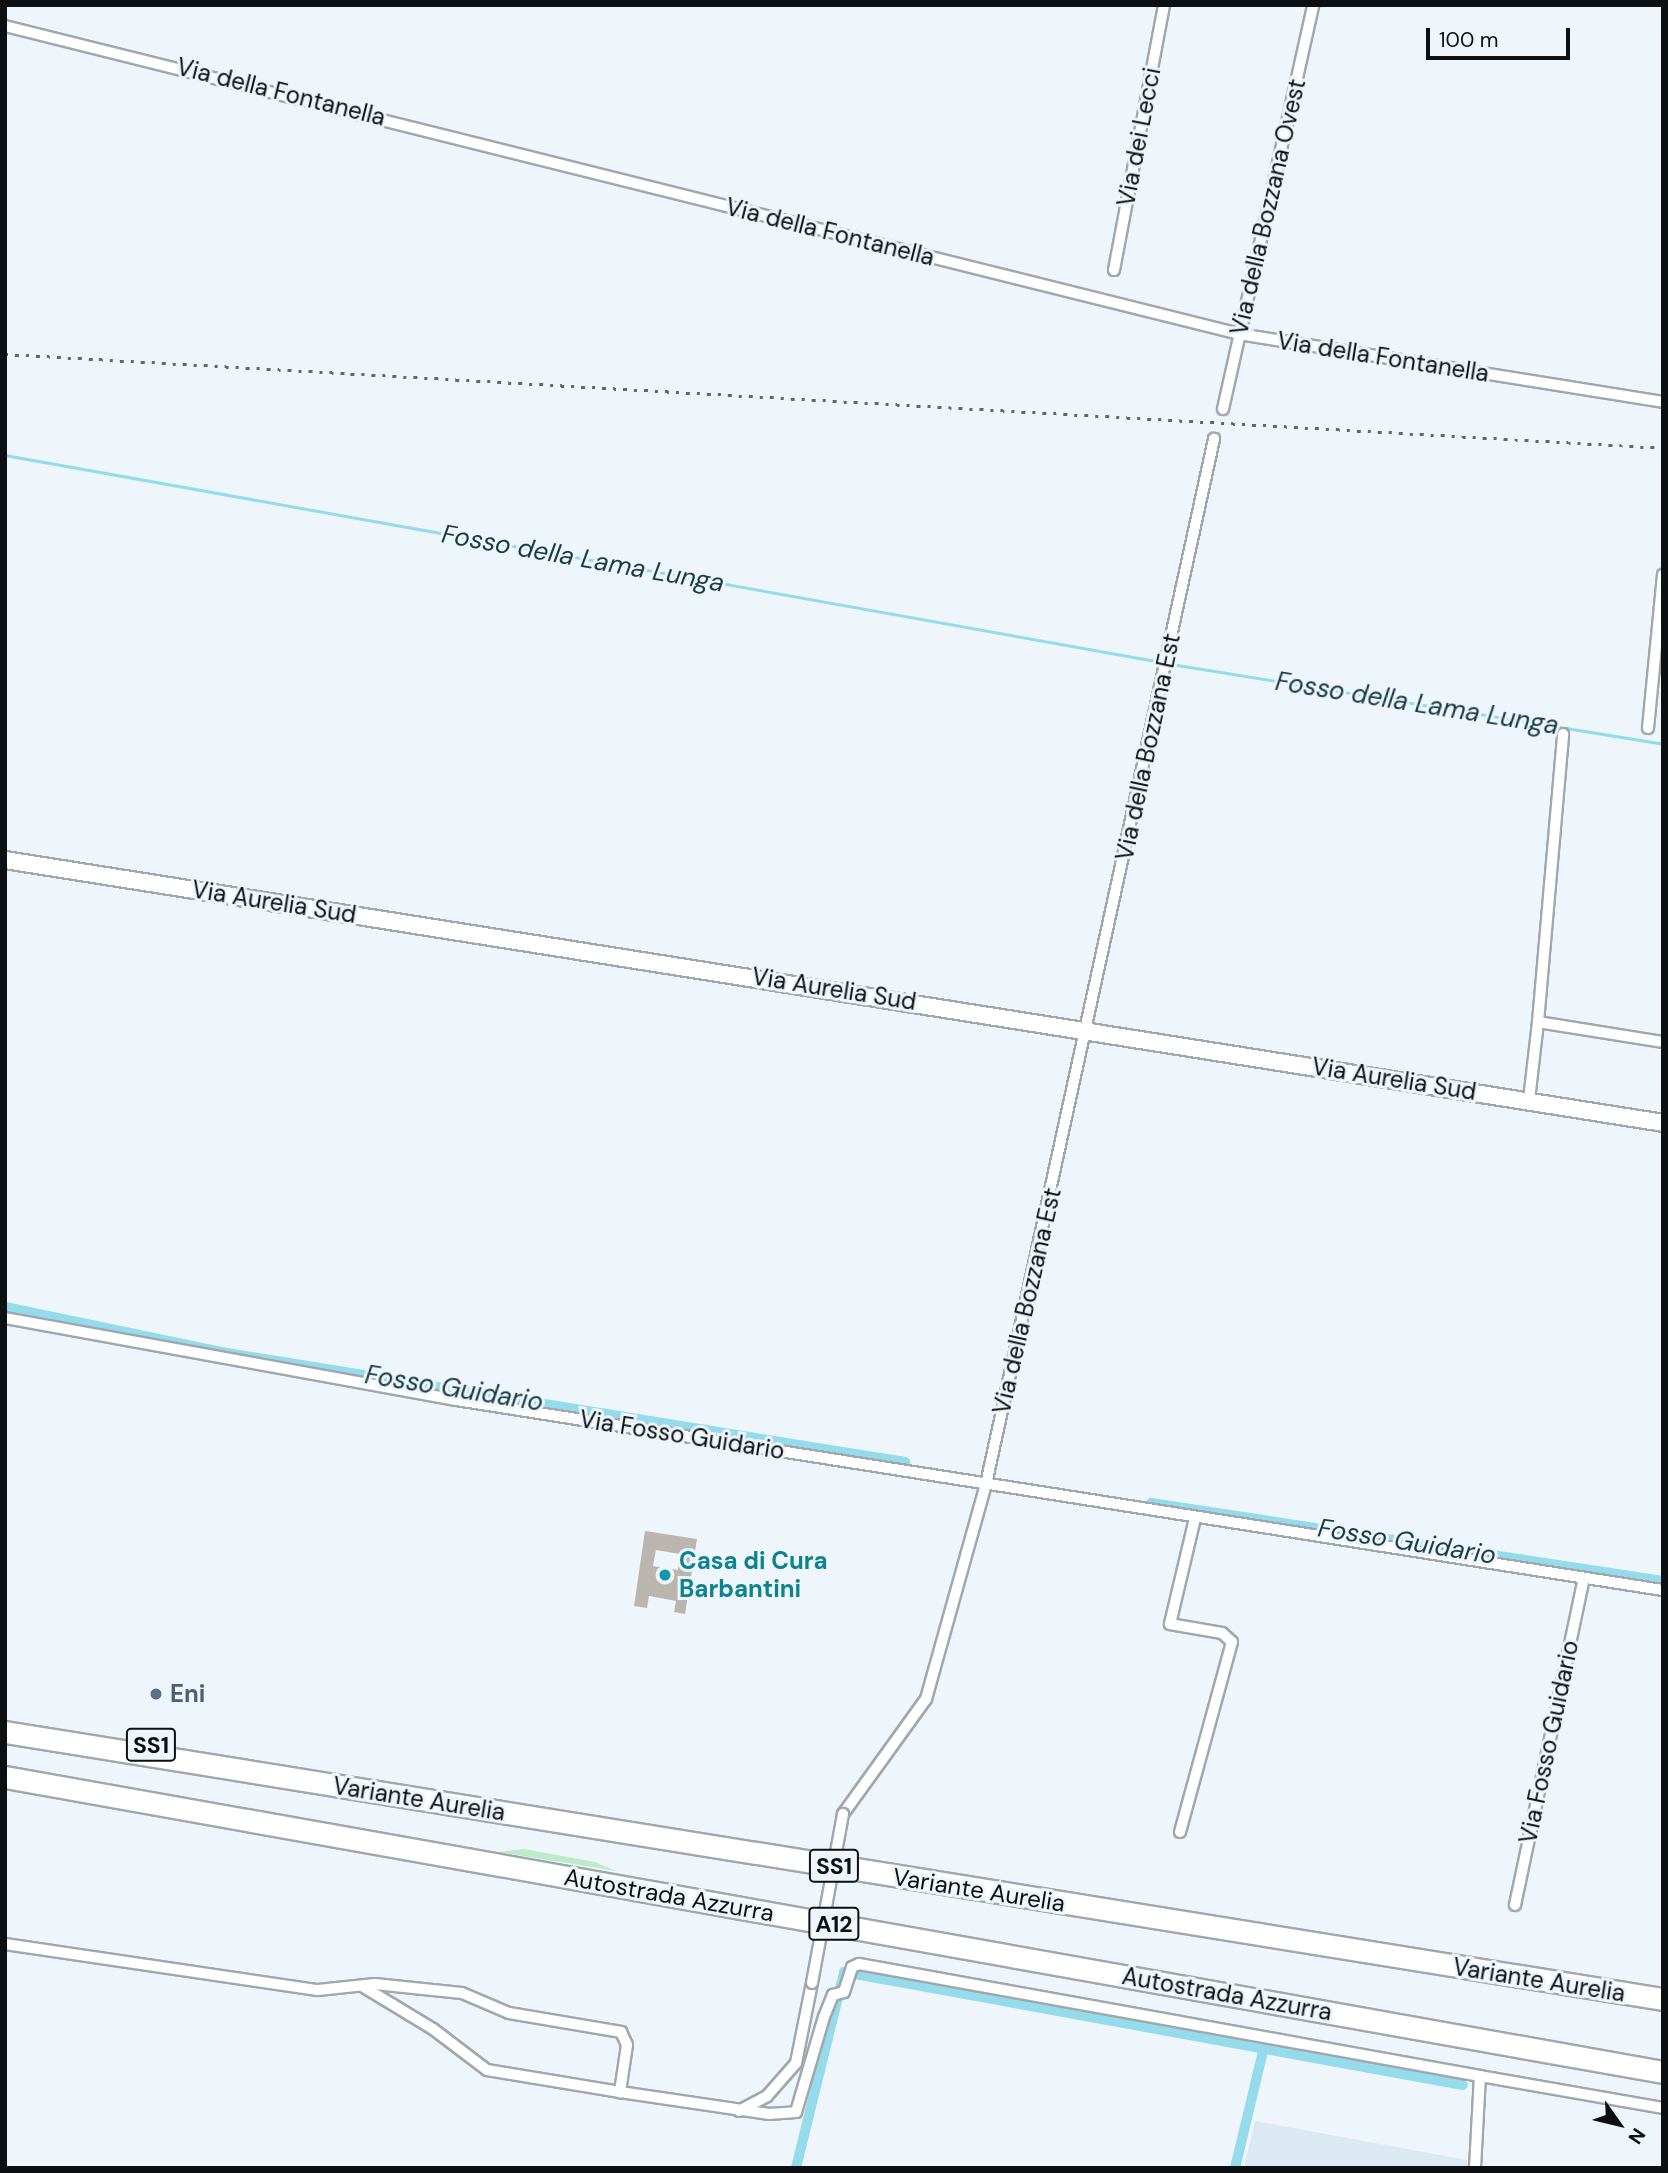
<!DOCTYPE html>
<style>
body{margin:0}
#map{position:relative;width:1668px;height:2173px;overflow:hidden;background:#eef6fc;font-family:"DM Sans",sans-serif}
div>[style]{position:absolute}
.built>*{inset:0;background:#dbe9f3}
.green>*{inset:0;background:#bdebc7}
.stream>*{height:2.5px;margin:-1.25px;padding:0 1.25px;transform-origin:1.25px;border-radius:1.25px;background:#94dbec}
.canal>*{height:10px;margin:-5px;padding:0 5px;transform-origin:5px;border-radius:5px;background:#94dbec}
.building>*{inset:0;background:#bbb5af}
.roads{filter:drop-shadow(2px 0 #a1a8ad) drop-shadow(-2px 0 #a1a8ad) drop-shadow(0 2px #a1a8ad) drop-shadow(0 -2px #a1a8ad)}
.street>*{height:10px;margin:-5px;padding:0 5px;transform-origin:5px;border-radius:5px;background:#fff}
.secondary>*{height:16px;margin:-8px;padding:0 8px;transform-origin:8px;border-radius:8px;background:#fff}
.highway>*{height:21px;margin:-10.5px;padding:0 10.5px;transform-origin:10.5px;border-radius:10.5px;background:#fff}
.rail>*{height:2.5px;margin-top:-1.25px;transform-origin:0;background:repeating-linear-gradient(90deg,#62676a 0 3.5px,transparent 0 10.5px)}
.bridges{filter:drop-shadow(2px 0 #a1a8ad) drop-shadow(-2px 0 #a1a8ad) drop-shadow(0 2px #a1a8ad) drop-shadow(0 -2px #a1a8ad)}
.street-bridge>*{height:10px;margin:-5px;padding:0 5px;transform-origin:5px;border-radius:5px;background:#fff}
.dots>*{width:19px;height:19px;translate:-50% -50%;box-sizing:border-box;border:4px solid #eef6fc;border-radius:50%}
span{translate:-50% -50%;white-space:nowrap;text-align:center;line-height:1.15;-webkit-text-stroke:6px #eef6fc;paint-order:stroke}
.shield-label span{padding:2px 5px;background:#eef6fc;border:2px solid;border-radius:5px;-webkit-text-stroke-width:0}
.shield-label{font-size:23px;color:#0d0f11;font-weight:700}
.street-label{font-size:24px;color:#0d0f11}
.culture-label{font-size:24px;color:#0d838f;font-weight:700}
.left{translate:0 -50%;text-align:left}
.service-label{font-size:24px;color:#4e5e75;font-weight:700}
.water-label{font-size:26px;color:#193b43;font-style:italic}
.frame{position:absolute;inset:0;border:7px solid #0d0f11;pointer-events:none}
.north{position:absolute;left:1584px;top:2089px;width:70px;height:70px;-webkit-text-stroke:5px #eef6fc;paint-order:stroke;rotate:124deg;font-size:19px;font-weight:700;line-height:28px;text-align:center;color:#0d0f11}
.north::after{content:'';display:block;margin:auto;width:24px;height:32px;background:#0d0f11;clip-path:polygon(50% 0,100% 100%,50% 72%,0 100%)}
.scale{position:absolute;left:1426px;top:28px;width:144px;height:32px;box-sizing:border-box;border:4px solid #0d0f11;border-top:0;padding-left:9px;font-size:21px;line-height:24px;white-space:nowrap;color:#0d0f11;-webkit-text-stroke:5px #eef6fc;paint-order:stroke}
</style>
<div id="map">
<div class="built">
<div style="clip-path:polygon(1255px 2121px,1467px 2160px,1470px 2168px,1244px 2168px)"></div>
</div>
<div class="green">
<div style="clip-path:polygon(524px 1849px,595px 1862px,616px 1871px,498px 1852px)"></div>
</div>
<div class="stream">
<div style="left:5px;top:455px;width:1174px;rotate:10.15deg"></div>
<div style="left:1171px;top:664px;width:498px;rotate:9.2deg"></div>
</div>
<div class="canal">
<div style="left:5px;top:1307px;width:227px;rotate:11.7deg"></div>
<div style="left:227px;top:1353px;width:687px;rotate:9.13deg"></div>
<div style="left:1151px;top:1503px;width:518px;rotate:8.66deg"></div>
<div style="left:796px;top:2168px;width:202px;rotate:-76.2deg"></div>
<div style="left:844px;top:1972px;width:629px;rotate:10.35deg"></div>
<div style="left:1235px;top:2168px;width:120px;rotate:-76.5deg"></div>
</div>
<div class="building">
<div style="clip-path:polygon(evenodd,645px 1531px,697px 1539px,685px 1614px,674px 1612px,676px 1601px,649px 1596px,647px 1608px,634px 1606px,645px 1531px,656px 1550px,680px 1554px,678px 1570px,653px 1566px,656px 1550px)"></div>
</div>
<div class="roads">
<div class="street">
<div style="left:5px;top:26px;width:1272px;rotate:14.01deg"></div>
<div style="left:1239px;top:334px;width:429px;rotate:9.1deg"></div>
<div style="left:1114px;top:270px;width:270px;rotate:-79.3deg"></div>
<div style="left:1223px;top:409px;width:414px;rotate:-77.4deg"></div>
<div style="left:1648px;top:728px;width:154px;rotate:-84.4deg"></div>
<div style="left:1538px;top:1022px;width:289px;rotate:-85deg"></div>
<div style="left:1529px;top:1100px;width:79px;rotate:-83.4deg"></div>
<div style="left:1538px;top:1022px;width:127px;rotate:9.1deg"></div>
<div style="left:5px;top:1318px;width:458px;rotate:10.3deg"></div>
<div style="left:456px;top:1400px;width:1222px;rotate:8.95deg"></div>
<div style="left:843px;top:1814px;width:142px;rotate:-54.2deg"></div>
<div style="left:926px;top:1699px;width:223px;rotate:-74.4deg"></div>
<div style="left:986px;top:1484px;width:1070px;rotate:-77.69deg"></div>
<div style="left:1180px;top:1832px;width:197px;rotate:-74.7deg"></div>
<div style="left:1232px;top:1642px;width:13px;rotate:-138deg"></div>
<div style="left:1222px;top:1633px;width:53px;rotate:-170.2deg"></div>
<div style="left:1170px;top:1624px;width:109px;rotate:-76.7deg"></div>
<div style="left:1515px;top:1905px;width:334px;rotate:-78.1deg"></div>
<div style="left:5px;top:1944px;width:316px;rotate:8.4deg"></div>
<div style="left:318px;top:1990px;width:57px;rotate:-6deg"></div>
<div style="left:375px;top:1984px;width:87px;rotate:5.9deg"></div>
<div style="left:462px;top:1993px;width:51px;rotate:23.1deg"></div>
<div style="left:509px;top:2013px;width:114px;rotate:9.6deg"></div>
<div style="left:621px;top:2032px;width:14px;rotate:65deg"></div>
<div style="left:627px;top:2045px;width:48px;rotate:98.5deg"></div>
<div style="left:620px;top:2092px;width:151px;rotate:8.4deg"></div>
<div style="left:769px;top:2114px;width:27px;rotate:-4deg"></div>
<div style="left:796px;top:2112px;width:99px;rotate:-73.6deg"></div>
<div style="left:824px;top:2017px;width:24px;rotate:-68deg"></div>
<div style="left:833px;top:1995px;width:11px;rotate:-15deg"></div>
<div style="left:844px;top:1992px;width:26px;rotate:-72deg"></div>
<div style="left:852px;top:1967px;width:8px;rotate:-23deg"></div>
<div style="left:859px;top:1964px;width:631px;rotate:10.22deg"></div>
<div style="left:362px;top:1986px;width:83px;rotate:31.2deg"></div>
<div style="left:433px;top:2029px;width:68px;rotate:37.2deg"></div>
<div style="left:487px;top:2070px;width:135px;rotate:9.4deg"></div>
<div style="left:739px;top:2111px;width:32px;rotate:-28deg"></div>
<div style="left:767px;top:2096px;width:44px;rotate:-48.7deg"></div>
<div style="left:796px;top:2063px;width:82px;rotate:-78.7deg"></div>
<div style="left:1475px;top:2168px;width:92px;rotate:-86.9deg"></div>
<div style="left:1480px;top:2076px;width:186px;rotate:9.9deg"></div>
</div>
<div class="secondary">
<div style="left:5px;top:860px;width:1679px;rotate:9.01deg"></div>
</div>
<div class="highway">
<div style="left:5px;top:1732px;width:1679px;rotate:9.15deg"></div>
<div style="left:5px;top:1777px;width:1684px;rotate:10.09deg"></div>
</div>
</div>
<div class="rail">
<div style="left:5px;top:354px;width:1661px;rotate:3.24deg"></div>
</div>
<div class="bridges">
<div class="street-bridge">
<div style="left:812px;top:1983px;width:172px;rotate:-79.6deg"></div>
</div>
</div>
<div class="dots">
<div style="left:665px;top:1575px;background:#0f9aa8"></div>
<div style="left:156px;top:1694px;background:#5c6f8a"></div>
</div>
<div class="shield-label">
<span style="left:151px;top:1745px">SS1</span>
<span style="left:834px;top:1866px">SS1</span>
<span style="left:834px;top:1924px">A12</span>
</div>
<div class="street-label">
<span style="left:281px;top:92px;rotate:14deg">Via della Fontanella</span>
<span style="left:1139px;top:137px;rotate:-79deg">Via dei Lecci</span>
<span style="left:1268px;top:207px;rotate:-77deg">Via della Bozzana Ovest</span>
<span style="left:830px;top:232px;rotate:14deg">Via della Fontanella</span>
<span style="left:1383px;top:357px;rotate:9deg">Via della Fontanella</span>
<span style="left:1148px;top:747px;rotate:-78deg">Via della Bozzana Est</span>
<span style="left:274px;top:902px;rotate:9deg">Via Aurelia Sud</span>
<span style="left:834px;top:989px;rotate:9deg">Via Aurelia Sud</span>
<span style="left:1394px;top:1079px;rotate:9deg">Via Aurelia Sud</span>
<span style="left:1027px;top:1301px;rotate:-77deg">Via della Bozzana Est</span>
<span style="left:682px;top:1435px;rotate:9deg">Via Fosso Guidario</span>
<span style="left:1549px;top:1742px;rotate:-78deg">Via Fosso Guidario</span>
<span style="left:419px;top:1799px;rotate:9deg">Variante Aurelia</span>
<span style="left:979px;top:1890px;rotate:9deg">Variante Aurelia</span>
<span style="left:669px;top:1895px;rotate:10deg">Autostrada Azzurra</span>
<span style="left:1539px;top:1980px;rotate:9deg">Variante Aurelia</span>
<span style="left:1227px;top:1994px;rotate:10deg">Autostrada Azzurra</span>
</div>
<div class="culture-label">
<span class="left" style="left:679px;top:1575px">Casa di Cura<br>Barbantini</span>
</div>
<div class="service-label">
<span class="left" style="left:170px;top:1694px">Eni</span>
</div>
<div class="water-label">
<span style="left:583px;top:559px;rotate:10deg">Fosso della Lama Lunga</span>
<span style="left:1417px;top:704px;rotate:9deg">Fosso della Lama Lunga</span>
<span style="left:454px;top:1389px;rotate:9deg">Fosso Guidario</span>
<span style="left:1407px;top:1542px;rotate:9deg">Fosso Guidario</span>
</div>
<div class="frame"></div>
<div class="north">N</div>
<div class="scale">100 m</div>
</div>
